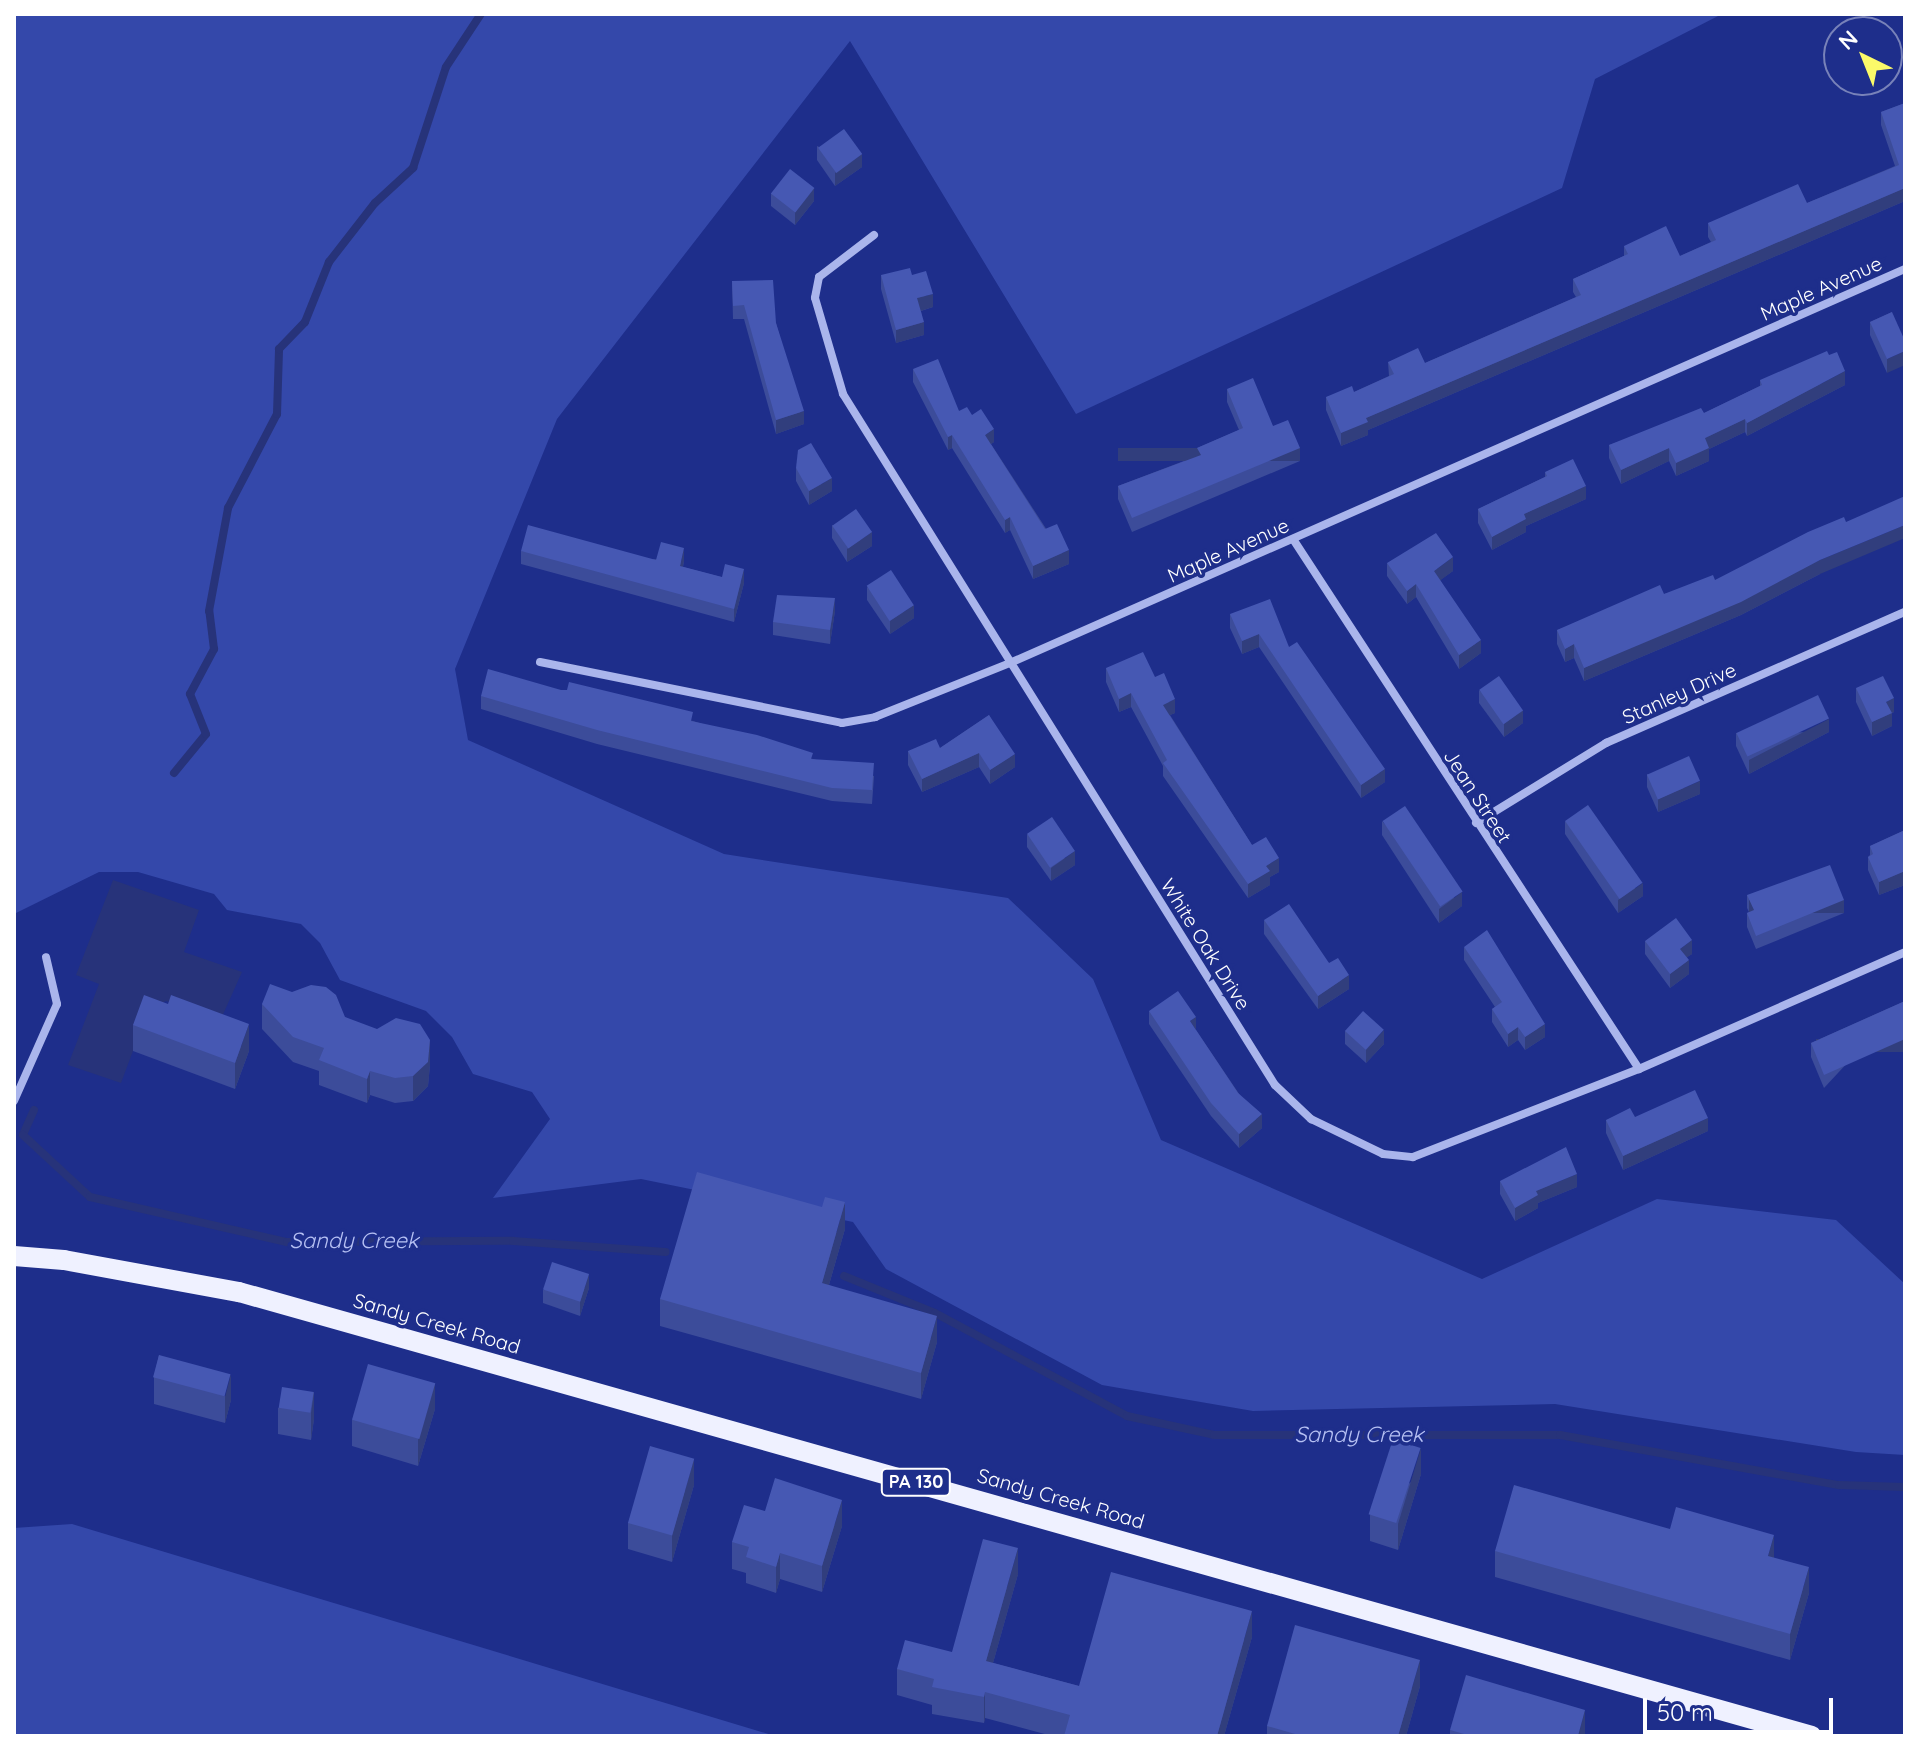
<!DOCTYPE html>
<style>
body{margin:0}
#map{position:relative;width:1919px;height:1750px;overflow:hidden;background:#1e2e8b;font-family:Quicksand,sans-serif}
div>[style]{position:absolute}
.green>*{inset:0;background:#3448aa}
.water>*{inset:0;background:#27337a}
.stream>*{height:8px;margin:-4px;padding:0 4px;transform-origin:4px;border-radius:4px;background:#27337a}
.minor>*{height:8px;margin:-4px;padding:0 4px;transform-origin:4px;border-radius:4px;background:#aab5ec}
.primary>*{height:20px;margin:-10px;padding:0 10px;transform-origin:10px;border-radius:10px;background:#eff1ff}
.wall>*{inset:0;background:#3c4c9a}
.shaded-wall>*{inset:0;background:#313e7d;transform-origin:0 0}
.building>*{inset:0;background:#4658b3;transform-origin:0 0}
span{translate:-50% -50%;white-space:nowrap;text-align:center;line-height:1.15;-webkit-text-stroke:7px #1e2e8b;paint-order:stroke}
.shield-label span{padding:2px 6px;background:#1e2e8b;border:2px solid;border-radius:6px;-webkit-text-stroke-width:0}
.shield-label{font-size:18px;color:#fff;font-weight:700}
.street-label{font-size:20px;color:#fff}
.water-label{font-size:22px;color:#b6c0f3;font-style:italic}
.frame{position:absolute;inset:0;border:16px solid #fff;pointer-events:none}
.north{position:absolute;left:1823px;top:16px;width:80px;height:80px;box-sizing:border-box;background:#1e2e8b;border:2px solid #7882b9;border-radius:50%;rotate:317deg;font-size:22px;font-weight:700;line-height:32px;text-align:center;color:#fff}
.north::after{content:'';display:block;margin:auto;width:28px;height:36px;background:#fbfa69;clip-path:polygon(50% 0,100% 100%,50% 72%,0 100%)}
.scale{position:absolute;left:1643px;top:1698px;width:190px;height:36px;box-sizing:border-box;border:4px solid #fff;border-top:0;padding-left:10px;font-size:24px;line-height:28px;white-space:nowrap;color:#fff;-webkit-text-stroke:6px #1e2e8b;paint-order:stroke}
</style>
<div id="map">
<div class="green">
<div style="clip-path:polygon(14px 14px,1722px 14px,1595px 79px,1562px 188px,1076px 414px,850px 41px,557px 419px,455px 669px,468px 740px,724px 854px,1008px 898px,1093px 979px,1161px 1140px,1482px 1279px,1657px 1199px,1836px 1220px,1905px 1284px,1905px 1455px,1856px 1452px,1555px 1404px,1253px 1411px,1102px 1385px,886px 1269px,853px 1222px,641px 1179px,493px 1198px,550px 1119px,532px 1092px,473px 1074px,452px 1037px,426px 1011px,340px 980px,320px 943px,301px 924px,227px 910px,214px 894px,138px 872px,99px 872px,14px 914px)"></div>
<div style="clip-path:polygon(72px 1524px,775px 1736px,14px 1736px,14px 1528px)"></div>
</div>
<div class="water">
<div style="clip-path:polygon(113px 880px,199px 910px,184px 952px,242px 972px,221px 1019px,166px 1001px,148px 1011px,121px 1083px,68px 1065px,99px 984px,76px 975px)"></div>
</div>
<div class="stream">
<div style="left:174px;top:773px;width:50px;rotate:-50.6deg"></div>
<div style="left:206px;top:734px;width:43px;rotate:-111.8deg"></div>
<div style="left:190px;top:694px;width:51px;rotate:-61.9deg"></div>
<div style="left:214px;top:649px;width:38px;rotate:-97deg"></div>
<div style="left:209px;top:611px;width:105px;rotate:-79.5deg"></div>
<div style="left:228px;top:508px;width:106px;rotate:-62.5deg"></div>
<div style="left:277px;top:414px;width:65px;rotate:-88.2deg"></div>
<div style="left:279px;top:349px;width:37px;rotate:-46deg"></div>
<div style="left:305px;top:322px;width:65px;rotate:-68.2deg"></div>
<div style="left:329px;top:262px;width:75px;rotate:-52.1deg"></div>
<div style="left:375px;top:203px;width:52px;rotate:-42.6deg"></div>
<div style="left:413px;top:168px;width:106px;rotate:-71.9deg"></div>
<div style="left:446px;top:67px;width:64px;rotate:-56.6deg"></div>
<div style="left:34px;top:1110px;width:27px;rotate:114deg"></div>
<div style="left:23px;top:1135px;width:91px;rotate:42.8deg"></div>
<div style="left:90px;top:1197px;width:202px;rotate:12.9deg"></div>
<div style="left:287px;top:1242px;width:226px;rotate:-0.3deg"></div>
<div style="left:513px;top:1241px;width:153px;rotate:4.1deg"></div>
<div style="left:844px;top:1276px;width:98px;rotate:22.1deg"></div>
<div style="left:935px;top:1313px;width:218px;rotate:28.2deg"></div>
<div style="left:1127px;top:1416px;width:89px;rotate:12.3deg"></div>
<div style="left:1214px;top:1435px;width:346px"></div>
<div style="left:1560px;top:1435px;width:283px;rotate:10.2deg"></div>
<div style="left:1839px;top:1485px;width:66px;rotate:1.7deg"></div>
</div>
<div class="minor">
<div style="left:874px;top:235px;width:69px;rotate:142.6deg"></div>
<div style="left:819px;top:277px;width:21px;rotate:101deg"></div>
<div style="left:815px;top:298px;width:100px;rotate:73.7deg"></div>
<div style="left:843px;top:394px;width:815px;rotate:57.99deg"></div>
<div style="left:1275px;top:1085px;width:50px;rotate:43.4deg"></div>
<div style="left:1311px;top:1119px;width:80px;rotate:25.9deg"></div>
<div style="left:1383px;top:1154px;width:30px;rotate:6deg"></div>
<div style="left:1413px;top:1157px;width:243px;rotate:-21.3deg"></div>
<div style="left:1639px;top:1069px;width:291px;rotate:-23.7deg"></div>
<div style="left:1293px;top:539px;width:633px;rotate:56.86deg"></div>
<div style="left:540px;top:662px;width:308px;rotate:11.4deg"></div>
<div style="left:842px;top:723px;width:34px;rotate:-10deg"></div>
<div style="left:875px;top:717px;width:145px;rotate:-21.8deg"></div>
<div style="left:1010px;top:663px;width:978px;rotate:-23.76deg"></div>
<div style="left:1476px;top:823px;width:153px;rotate:-31.6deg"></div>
<div style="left:1606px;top:743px;width:326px;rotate:-23.7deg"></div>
<div style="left:14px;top:1101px;width:106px;rotate:-66.1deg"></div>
<div style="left:57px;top:1004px;width:48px;rotate:-103.2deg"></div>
</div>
<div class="primary">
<div style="left:14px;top:1256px;width:50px;rotate:4.6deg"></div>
<div style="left:64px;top:1260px;width:178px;rotate:10.4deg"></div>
<div style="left:239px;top:1292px;width:1634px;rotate:15.76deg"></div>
</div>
<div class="wall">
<div style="clip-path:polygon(1905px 103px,1905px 201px,1368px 430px,1368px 435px,1341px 446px,1326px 410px,1326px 397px,1354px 392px,1389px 376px,1388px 362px,1425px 363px,1576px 297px,1573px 292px,1573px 279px,1624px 256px,1624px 246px,1680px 256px,1711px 242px,1708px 237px,1708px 223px,1807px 203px,1895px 166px,1881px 125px,1881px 112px)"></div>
<div style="clip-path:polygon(817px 146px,862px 167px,835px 186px,817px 160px)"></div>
<div style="clip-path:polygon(771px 193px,814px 201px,795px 225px,771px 206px)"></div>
<div style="clip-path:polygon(881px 275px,912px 275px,933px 307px,921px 311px,924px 335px,896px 343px,881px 289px)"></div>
<div style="clip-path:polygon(732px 281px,776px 323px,804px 424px,776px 434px,744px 319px,733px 319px)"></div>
<div style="clip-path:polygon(1892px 312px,1887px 373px,1870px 335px,1870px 322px)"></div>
<div style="clip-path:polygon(913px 369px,959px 411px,972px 415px,994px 442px,991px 444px,1069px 564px,1033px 579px,1010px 530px,1005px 533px,952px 448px,948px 450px,913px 382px)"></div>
<div style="clip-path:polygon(1760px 380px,1845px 385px,1747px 436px,1745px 432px,1709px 449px,1709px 461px,1676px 476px,1669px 461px,1621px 484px,1609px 458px,1609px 445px,1704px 413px,1760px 386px)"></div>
<div style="clip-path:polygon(1227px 389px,1273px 426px,1300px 461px,1132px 532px,1118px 499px,1118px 486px,1197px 456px,1197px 448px,1239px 430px,1227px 402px)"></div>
<div style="clip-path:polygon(796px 468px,832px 491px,809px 505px,796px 481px)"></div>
<div style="clip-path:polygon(1545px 472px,1586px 499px,1526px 526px,1526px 532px,1492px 550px,1478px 523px,1478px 509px,1545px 477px)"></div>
<div style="clip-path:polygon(832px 525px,872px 546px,847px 562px,832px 538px)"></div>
<div style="clip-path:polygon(521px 551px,684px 561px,683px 567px,744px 583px,734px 622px,521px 564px)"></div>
<div style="clip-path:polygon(1387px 563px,1453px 571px,1440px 580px,1481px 653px,1459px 669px,1416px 597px,1407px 604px,1387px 576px)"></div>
<div style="clip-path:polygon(1820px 574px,1741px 615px,1584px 681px,1574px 658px,1565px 662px,1557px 644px,1557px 630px,1664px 594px,1715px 580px)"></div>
<div style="clip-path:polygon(867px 587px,914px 618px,890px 634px,867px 600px)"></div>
<div style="clip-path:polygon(835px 611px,830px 644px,773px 635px,773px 622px)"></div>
<div style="clip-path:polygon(1230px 614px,1289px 647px,1385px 782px,1361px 798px,1259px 647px,1242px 654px,1230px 628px)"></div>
<div style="clip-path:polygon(1106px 668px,1155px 677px,1175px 713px,1170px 715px,1252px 845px,1279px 872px,1270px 877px,1270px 885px,1248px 898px,1163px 776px,1163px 766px,1131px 707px,1119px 712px,1106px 682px)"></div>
<div style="clip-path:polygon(1856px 688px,1894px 712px,1892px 713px,1892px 726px,1872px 736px,1856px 702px)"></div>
<div style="clip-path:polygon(561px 690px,693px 721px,813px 759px,874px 776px,872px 804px,832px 801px,597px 744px,481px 709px,481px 696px)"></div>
<div style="clip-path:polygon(1479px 690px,1523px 723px,1504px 737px,1479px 703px)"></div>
<div style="clip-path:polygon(989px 715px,1015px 767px,990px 784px,979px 767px,922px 792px,908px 765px,908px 751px,940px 748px)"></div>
<div style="clip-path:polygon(1829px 732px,1749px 774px,1736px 746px,1736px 733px)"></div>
<div style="clip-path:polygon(1647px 774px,1700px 794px,1658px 812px,1647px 787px)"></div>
<div style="clip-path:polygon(1382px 821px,1462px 906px,1439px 923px,1382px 835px)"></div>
<div style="clip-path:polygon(1565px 821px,1643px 896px,1618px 913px,1565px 834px)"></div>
<div style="clip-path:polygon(1905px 830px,1905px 885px,1879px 895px,1868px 870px,1868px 857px,1870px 855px,1870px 846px)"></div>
<div style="clip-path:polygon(1027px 834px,1075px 865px,1051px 881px,1027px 847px)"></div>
<div style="clip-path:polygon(1747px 895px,1844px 913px,1756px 949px,1747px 927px,1747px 913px,1749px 912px,1747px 908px)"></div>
<div style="clip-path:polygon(1264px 920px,1329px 963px,1349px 989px,1318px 1009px,1264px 934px)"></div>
<div style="clip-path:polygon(1645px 941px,1692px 954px,1687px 957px,1689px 974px,1670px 988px,1645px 954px)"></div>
<div style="clip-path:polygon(1464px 947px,1545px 1037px,1525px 1050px,1518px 1040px,1508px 1047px,1492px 1022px,1492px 1009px,1495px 1007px,1464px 960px)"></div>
<div style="clip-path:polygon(292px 992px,345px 1017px,430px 1065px,428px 1086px,413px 1101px,395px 1103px,370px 1095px,367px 1103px,319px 1085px,319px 1071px,293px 1062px,262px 1029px,262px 1004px)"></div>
<div style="clip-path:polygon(1905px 1001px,1824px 1088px,1811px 1057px,1811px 1043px)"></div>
<div style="clip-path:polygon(168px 1004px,249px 1051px,235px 1089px,133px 1051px,133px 1025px)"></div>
<div style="clip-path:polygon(1149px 1011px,1196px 1030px,1262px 1128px,1239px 1148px,1211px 1116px,1149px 1024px)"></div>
<div style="clip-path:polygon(1345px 1031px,1384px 1044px,1366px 1063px,1345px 1044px)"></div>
<div style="clip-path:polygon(1635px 1117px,1708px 1131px,1623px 1170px,1606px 1133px,1606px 1120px)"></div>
<div style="clip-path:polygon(1500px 1181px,1577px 1187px,1538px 1203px,1538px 1208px,1515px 1221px,1500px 1194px)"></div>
<div style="clip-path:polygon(845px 1229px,829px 1285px,937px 1342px,921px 1399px,660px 1326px,660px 1299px)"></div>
<div style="clip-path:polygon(589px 1288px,580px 1316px,543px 1303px,543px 1290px)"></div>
<div style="clip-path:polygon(159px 1355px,231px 1400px,225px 1423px,154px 1404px,154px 1377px)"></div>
<div style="clip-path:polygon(314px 1392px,314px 1419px,311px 1440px,278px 1434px,278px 1408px)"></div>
<div style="clip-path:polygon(435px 1409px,418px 1466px,352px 1446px,352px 1420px)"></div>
<div style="clip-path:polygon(1421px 1474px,1398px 1550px,1370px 1541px,1370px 1515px)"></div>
<div style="clip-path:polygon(694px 1485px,672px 1562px,628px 1549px,628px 1523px)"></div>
<div style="clip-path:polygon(765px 1511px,842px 1526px,822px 1592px,780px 1579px,776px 1593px,746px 1583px,746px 1573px,732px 1569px,732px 1542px)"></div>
<div style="clip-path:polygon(1495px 1551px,1774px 1558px,1809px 1593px,1790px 1660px,1495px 1577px)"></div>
<div style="clip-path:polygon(1018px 1574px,993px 1663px,1079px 1686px,1252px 1637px,1224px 1736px,1052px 1736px,985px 1718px,984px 1723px,932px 1714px,932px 1705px,897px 1695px,897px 1669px,952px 1652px)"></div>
<div style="clip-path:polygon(1420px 1686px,1406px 1736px,1267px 1736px,1267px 1726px)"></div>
<div style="clip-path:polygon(1450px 1730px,1585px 1736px,1450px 1736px)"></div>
</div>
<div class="shaded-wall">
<div style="clip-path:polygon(862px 154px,862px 167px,835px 186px,835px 173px)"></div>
<div style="clip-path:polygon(814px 188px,814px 201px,795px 225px,795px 212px)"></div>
<div style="clip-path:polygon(1905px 188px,1905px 201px,1368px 430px,1368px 435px,1341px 446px,1341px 433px,1366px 418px)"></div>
<div style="clip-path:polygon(933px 294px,933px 307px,917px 312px,917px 298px)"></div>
<div style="clip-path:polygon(924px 322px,924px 335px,896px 343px,896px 330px)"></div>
<div style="clip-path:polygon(1905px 351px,1905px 365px,1887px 373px,1887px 359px)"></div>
<div style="clip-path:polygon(1845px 371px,1845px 385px,1747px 436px,1747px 423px)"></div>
<div style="clip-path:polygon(804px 411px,804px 424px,776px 434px,776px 420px)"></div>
<div style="clip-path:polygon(1745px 419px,1745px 432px,1709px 449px,1709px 461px,1676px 476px,1676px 463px,1705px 438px)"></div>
<div style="clip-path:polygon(994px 429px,994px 442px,985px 448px,985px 435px)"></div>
<div style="clip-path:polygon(952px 435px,952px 448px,948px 450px,948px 437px)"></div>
<div style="left:1300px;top:448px;width:13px;height:182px;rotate:90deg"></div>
<div style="clip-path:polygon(1669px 448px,1669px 461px,1621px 484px,1621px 470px)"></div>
<div style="clip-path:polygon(832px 478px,832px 491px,809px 505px,809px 491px)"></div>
<div style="clip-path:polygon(1586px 486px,1586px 499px,1526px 526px,1526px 532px,1492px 550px,1492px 537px,1524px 514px)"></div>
<div style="clip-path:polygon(1010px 517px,1010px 530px,1005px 533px,1005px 520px)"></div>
<div style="clip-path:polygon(1905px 525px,1905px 538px,1820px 574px,1741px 615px,1584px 681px,1584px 668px,1820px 560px)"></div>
<div style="clip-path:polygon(872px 532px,872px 546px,847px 562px,847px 549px)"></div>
<div style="clip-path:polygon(684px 548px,684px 561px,680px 580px,680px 566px)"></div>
<div style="clip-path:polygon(1069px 550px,1069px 564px,1033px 579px,1033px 566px)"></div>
<div style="clip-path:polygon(1453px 557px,1453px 571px,1434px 585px,1434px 571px)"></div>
<div style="clip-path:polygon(744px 569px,744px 583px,734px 622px,734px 609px)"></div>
<div style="clip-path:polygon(1416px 584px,1416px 597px,1407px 604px,1407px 591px)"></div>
<div style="clip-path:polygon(835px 598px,835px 611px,830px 644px,830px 630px)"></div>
<div style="clip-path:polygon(914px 605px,914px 618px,890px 634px,890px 621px)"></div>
<div style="clip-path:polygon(1259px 634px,1259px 647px,1242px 654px,1242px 641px)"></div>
<div style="clip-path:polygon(1481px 640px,1481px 653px,1459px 669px,1459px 655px)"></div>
<div style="clip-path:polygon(1574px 644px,1574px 658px,1565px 662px,1565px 649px)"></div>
<div style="clip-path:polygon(1131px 693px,1131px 707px,1119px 712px,1119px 699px)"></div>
<div style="clip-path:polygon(1894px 698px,1894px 712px,1886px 715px,1886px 702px)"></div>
<div style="clip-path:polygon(1175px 699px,1175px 713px,1163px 718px,1163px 705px)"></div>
<div style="clip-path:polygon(1523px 710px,1523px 723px,1504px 737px,1504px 724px)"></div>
<div style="clip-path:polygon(1892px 713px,1892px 726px,1872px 736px,1872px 722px)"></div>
<div style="clip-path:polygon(1829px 719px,1829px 732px,1749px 774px,1749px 760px)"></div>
<div style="clip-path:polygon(979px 753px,979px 767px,922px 792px,922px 779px)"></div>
<div style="clip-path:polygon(1015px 754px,1015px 767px,990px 784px,990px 770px)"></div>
<div style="clip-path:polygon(1385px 769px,1385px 782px,1361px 798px,1361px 785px)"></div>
<div style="clip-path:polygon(1700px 781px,1700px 794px,1658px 812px,1658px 799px)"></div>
<div style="clip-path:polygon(1075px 851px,1075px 865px,1051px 881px,1051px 868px)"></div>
<div style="clip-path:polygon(1279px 858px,1279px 872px,1270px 877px,1270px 885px,1248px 898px,1248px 884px,1266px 866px)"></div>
<div style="clip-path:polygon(1905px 871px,1905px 885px,1879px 895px,1879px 882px)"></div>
<div style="clip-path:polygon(1643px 883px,1643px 896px,1618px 913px,1618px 900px)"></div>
<div style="clip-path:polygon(1462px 892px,1462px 906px,1439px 923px,1439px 909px)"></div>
<div style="left:1844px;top:900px;width:13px;height:95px;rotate:90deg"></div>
<div style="clip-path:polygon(1692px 940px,1692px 954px,1680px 962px,1680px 949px)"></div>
<div style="clip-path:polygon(1689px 960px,1689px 974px,1670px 988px,1670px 974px)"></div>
<div style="clip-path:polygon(1349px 975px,1349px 989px,1318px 1009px,1318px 996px)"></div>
<div style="clip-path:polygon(1196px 1017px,1196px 1030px,1190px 1021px)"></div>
<div style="clip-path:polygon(249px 1024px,249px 1051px,235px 1089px,235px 1063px)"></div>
<div style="clip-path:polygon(1545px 1024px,1545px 1037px,1525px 1050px,1525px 1037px)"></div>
<div style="clip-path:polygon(1518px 1027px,1518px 1040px,1508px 1047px,1508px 1034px)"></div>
<div style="clip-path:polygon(1384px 1030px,1384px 1044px,1366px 1063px,1366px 1050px)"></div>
<div style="left:1905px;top:1039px;width:13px;height:89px;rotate:90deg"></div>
<div style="clip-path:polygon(430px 1040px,430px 1065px,428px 1086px,413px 1101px,413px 1076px)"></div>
<div style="clip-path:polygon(370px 1071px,370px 1095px,367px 1103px,367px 1079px)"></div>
<div style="clip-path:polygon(1262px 1114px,1262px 1128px,1239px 1148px,1239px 1134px)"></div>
<div style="clip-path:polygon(1708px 1118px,1708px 1131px,1623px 1170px,1623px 1156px)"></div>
<div style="clip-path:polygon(1577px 1174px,1577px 1187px,1538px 1203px,1538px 1208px,1515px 1221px,1515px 1208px,1536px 1191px)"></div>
<div style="clip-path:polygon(845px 1202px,845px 1229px,822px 1309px,822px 1283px)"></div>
<div style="clip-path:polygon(589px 1274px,589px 1288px,580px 1316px,580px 1302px)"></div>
<div style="clip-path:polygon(937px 1316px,937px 1342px,921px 1399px,921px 1373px)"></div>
<div style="clip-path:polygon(231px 1374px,231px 1400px,225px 1423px,225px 1397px)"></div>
<div style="clip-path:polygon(435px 1383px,435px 1409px,418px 1466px,418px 1440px)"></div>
<div style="clip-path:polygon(314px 1392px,314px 1419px,311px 1440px,311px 1413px)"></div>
<div style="clip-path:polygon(1421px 1448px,1421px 1474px,1398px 1550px,1398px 1524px)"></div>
<div style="clip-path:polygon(694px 1459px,694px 1485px,672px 1562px,672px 1535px)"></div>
<div style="clip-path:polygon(842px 1500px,842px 1526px,822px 1592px,822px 1566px)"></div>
<div style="clip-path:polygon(1774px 1535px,1774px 1561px,1768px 1556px)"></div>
<div style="clip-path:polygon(1018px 1548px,1018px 1574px,986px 1688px,986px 1661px)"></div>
<div style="clip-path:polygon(780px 1553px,780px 1579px,776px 1593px,776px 1567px)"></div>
<div style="clip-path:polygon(1809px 1567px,1809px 1593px,1790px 1660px,1790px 1634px)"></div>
<div style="clip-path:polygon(1252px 1611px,1252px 1637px,1224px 1736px,1217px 1736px)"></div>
<div style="clip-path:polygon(1420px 1660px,1420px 1686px,1406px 1736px,1398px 1736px)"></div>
<div style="clip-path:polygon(985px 1692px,985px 1718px,984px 1723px,984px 1697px)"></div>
<div style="clip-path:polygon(1585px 1710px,1585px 1736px,1578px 1736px)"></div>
</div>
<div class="building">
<div style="clip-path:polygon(1905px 103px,1905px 188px,1366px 418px,1368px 422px,1341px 433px,1326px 397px,1352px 386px,1354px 392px,1394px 374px,1388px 362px,1418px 348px,1425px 363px,1581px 295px,1573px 279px,1628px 254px,1624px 246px,1666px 226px,1680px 256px,1716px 240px,1708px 223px,1747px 206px,1798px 184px,1807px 203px,1899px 165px,1881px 112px)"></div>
<div style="left:844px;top:129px;width:31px;height:32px;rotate:54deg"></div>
<div style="left:790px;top:169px;width:31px;height:31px;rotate:38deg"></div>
<div style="clip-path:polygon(910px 268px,912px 275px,926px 271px,933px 294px,917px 298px,924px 322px,896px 330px,881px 275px)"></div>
<div style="clip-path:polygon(773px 280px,776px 323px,804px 411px,776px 420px,744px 305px,733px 306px,732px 281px)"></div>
<div style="clip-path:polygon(1892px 312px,1905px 341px,1905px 351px,1887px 359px,1870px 322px)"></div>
<div style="clip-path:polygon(1827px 351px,1829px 355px,1837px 352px,1845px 371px,1747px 423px,1745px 419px,1705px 438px,1709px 448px,1676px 463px,1669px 448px,1621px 470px,1609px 445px,1701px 408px,1704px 413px,1762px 385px,1760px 380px)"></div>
<div style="clip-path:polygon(938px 359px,959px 411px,967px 407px,972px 415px,981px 409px,994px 429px,985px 435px,1045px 529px,1057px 524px,1069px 550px,1033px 566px,1010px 517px,1005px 520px,952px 435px,948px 437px,913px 369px)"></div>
<div style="clip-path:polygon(1253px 378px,1273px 426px,1288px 420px,1300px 448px,1132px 518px,1118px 486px,1201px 455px,1197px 448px,1243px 428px,1227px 389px)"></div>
<div style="clip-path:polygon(811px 443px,832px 478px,809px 491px,796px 468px,798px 450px)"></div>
<div style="clip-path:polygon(1573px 459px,1586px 486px,1524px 514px,1526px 519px,1492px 537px,1478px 509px,1547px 476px,1545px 472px)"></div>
<div style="clip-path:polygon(1905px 496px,1905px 525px,1820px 560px,1741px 602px,1584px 668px,1574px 644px,1565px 649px,1557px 630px,1660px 585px,1664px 594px,1713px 575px,1715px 580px,1808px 532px,1844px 517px,1846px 522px)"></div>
<div style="left:856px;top:509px;width:28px;height:29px;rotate:55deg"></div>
<div style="clip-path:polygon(528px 525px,656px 560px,661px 542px,684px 548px,680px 566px,722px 577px,725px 564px,744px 569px,734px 609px,521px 551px)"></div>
<div style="clip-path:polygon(1436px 533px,1453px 557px,1434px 571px,1481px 640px,1459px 655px,1416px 584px,1407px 591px,1387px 563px)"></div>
<div style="left:891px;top:570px;width:42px;height:29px;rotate:57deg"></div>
<div style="clip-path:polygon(777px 595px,835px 598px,830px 630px,773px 622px)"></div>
<div style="clip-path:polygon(1270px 599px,1289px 647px,1297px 642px,1385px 769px,1361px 785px,1259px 634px,1242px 641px,1230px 614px)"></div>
<div style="clip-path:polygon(1143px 652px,1155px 677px,1164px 673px,1175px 699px,1163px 705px,1252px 845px,1266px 837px,1279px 858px,1266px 866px,1270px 871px,1248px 884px,1163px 763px,1167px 760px,1131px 693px,1119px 699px,1106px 668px)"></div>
<div style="clip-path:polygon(488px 669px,561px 690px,567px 690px,569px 682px,693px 712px,691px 721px,757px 735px,813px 753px,811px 759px,874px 763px,872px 790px,832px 788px,597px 730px,481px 696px)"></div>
<div style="left:1499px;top:676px;width:42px;height:24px;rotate:55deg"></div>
<div style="clip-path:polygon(1883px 676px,1894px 698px,1886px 702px,1892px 713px,1872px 722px,1856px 688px)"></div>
<div style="left:1818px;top:695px;width:26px;height:90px;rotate:65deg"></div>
<div style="clip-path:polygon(989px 715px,1015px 754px,990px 770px,979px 753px,922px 779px,908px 751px,936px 739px,940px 748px)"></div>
<div style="left:1689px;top:756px;width:27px;height:46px;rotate:66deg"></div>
<div style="left:1588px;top:805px;width:95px;height:28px;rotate:55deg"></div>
<div style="left:1405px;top:806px;width:103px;height:27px;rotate:56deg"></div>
<div style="left:1052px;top:817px;width:41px;height:30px;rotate:56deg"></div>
<div style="clip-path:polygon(1905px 830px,1905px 871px,1879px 882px,1868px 857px,1873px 854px,1870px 846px)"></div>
<div style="clip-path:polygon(1830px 865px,1844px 900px,1756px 936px,1747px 913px,1754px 910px,1747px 895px)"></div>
<div style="clip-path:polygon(1289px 904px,1329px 963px,1338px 958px,1349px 975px,1318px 996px,1264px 920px)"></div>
<div style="clip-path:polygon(1676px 918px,1692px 940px,1680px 949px,1689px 960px,1670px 974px,1645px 941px)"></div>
<div style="clip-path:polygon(1487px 930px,1545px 1024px,1525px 1037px,1518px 1027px,1508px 1034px,1492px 1009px,1502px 1002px,1464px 947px)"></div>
<div style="clip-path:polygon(270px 984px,292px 992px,311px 985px,326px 987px,336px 995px,345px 1017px,377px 1029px,396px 1018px,420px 1024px,430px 1040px,428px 1062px,413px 1076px,395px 1078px,370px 1071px,367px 1079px,319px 1060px,324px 1048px,293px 1037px,262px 1004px)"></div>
<div style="clip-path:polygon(1178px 991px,1196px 1017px,1190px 1021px,1238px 1093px,1262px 1114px,1239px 1134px,1211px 1103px,1149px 1011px)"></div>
<div style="clip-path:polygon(144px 995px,168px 1004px,171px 995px,249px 1024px,235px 1063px,133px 1025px)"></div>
<div style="clip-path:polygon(1905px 1001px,1905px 1039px,1824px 1075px,1811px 1043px)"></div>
<div style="left:1363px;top:1011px;width:28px;height:27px;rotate:42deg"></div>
<div style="clip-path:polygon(1695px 1090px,1708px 1118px,1623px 1156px,1606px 1120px,1630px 1108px,1635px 1117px)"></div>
<div style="clip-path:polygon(1566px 1147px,1577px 1174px,1536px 1191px,1538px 1195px,1515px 1208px,1500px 1181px)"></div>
<div style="clip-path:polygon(697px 1172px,822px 1207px,825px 1197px,845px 1202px,822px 1283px,937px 1316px,921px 1373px,660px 1299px)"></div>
<div style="left:552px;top:1262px;width:39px;height:29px;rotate:18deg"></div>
<div style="left:159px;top:1355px;width:74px;height:23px;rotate:15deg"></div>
<div style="left:368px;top:1364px;width:70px;height:58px;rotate:16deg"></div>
<div style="left:282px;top:1387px;width:32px;height:21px;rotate:9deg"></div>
<div style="left:1393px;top:1439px;width:29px;height:79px;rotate:18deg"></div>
<div style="left:650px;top:1446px;width:46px;height:80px;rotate:16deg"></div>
<div style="clip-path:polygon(775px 1478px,842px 1500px,822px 1566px,780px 1553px,776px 1567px,746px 1557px,749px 1547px,732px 1542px,744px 1505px,765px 1511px)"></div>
<div style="clip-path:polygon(1514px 1485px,1670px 1529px,1676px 1507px,1774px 1535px,1768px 1556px,1809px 1567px,1790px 1634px,1495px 1551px)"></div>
<div style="clip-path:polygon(983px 1539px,1018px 1548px,986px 1661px,1079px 1686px,1111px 1572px,1252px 1611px,1217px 1736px,1064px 1736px,1070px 1715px,985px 1692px,984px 1697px,932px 1687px,934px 1679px,897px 1669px,905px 1640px,952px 1652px)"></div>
<div style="clip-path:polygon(1295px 1625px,1420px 1660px,1398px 1736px,1302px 1736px,1267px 1726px)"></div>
<div style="clip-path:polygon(1466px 1675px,1585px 1710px,1578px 1736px,1471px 1736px,1450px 1730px)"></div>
</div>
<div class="shield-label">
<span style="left:916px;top:1482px">PA 130</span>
</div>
<div class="street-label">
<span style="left:1821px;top:288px;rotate:-24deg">Maple Avenue</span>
<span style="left:1228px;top:550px;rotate:-24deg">Maple Avenue</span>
<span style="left:1679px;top:693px;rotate:-24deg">Stanley Drive</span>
<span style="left:1478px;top:796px;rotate:57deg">Jean Street</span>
<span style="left:1206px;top:944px;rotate:58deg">White Oak Drive</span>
<span style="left:437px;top:1323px;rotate:16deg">Sandy Creek Road</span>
<span style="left:1061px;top:1498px;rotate:16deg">Sandy Creek Road</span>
</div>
<div class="water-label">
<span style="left:354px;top:1241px">Sandy Creek</span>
<span style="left:1359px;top:1435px">Sandy Creek</span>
</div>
<div class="frame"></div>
<div class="north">N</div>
<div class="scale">50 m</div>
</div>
